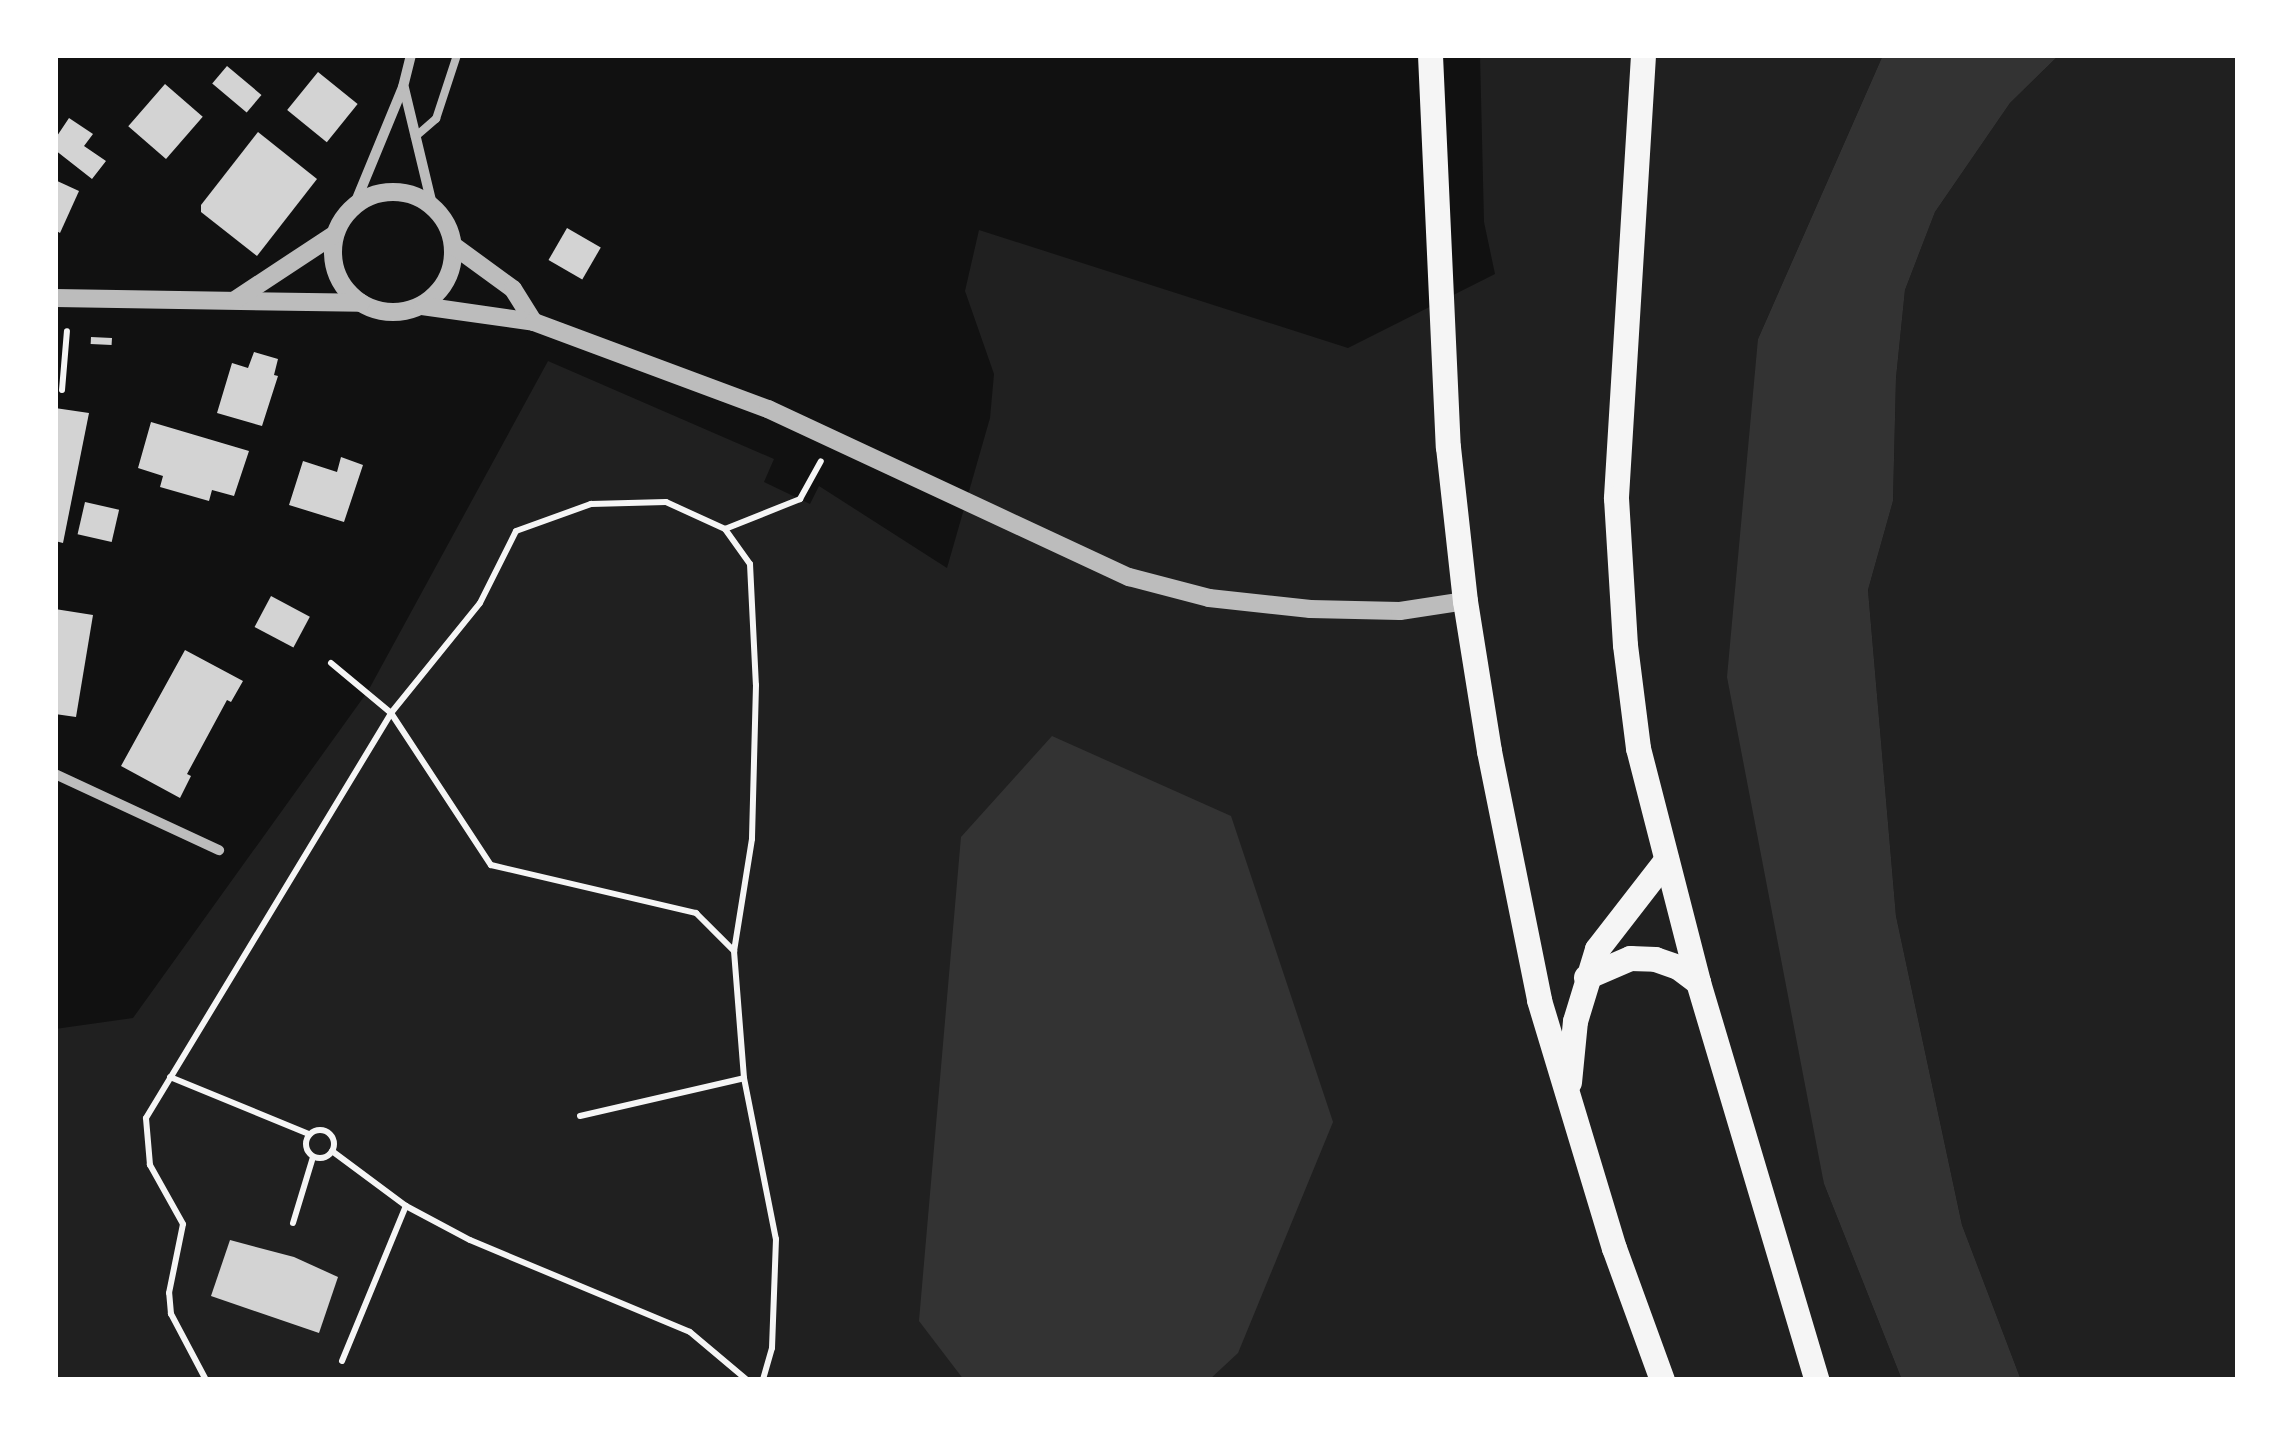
<!DOCTYPE html>
<style>
body{margin:0}
#map{position:relative;width:2293px;height:1435px;overflow:hidden;background:#111;font-family:"Asap Condensed",sans-serif}
div>[style]{position:absolute}
.green>*{inset:0;background:#202020}
.water>*{inset:0;background:#333}
.building>*{inset:0;background:#d3d3d3;transform-origin:0 0}
.path>*{height:6px;margin:-3px;padding:0 3px;transform-origin:3px;border-radius:3px;background:#f5f5f5}
.path>.ring{margin:-3px;padding:0;box-sizing:content-box;background:none;border:6px solid #f5f5f5;border-radius:50%}
.service>*{height:8px;margin:-4px;padding:0 4px;transform-origin:4px;border-radius:4px;background:#bcbcbc}
.minor>*{height:10px;margin:-5px;padding:0 5px;transform-origin:5px;border-radius:5px;background:#bcbcbc}
.tertiary>*{height:18px;margin:-9px;padding:0 9px;transform-origin:9px;border-radius:9px;background:#bcbcbc}
.tertiary>.ring{margin:-9px;padding:0;box-sizing:content-box;background:none;border:18px solid #bcbcbc;border-radius:50%}
.primary>*{height:25px;margin:-12.5px;padding:0 12.5px;transform-origin:12.5px;border-radius:12.5px;background:#f5f5f5}
span{translate:-50% -50%;white-space:nowrap;text-align:center;line-height:1.15;-webkit-text-stroke:10px #fff;paint-order:stroke}
.frame{position:absolute;inset:0;border:58px solid #fff;pointer-events:none}
</style>
<div id="map">
<div class="green">
<div style="clip-path:polygon(1480px 55px,1883px 55px,1758px 339px,1824px 1184px,1902px 1380px,55px 1380px,55px 1029px,133px 1018px,368px 691px,548px 361px,774px 459px,764px 482px,810px 504px,819px 486px,947px 568px,990px 418px,994px 374px,965px 291px,979px 230px,1348px 348px,1495px 274px,1484px 222px)"></div>
<div style="clip-path:polygon(2059px 55px,2238px 55px,2238px 1380px,2021px 1380px,1962px 1225px,1896px 916px,1868px 590px,1893px 501px,1896px 378px,1905px 290px,1935px 212px,2010px 103px)"></div>
</div>
<div class="water">
<div style="clip-path:polygon(1883px 55px,2059px 55px,2010px 103px,1935px 212px,1905px 290px,1896px 378px,1893px 501px,1868px 590px,1896px 916px,1962px 1225px,2021px 1380px,1902px 1380px,1824px 1184px,1727px 677px,1758px 339px)"></div>
<div style="clip-path:polygon(1052px 736px,1231px 816px,1333px 1122px,1238px 1353px,1209px 1380px,964px 1380px,919px 1321px,961px 837px)"></div>
</div>
<div class="building">
<div style="left:227px;top:66px;width:45px;height:23px;rotate:40deg"></div>
<div style="left:318px;top:72px;width:51px;height:49px;rotate:39deg"></div>
<div style="left:165px;top:84px;width:50px;height:56px;rotate:41deg"></div>
<div style="clip-path:polygon(69px 118px,93px 134px,84px 146px,106px 161px,92px 179px,55px 150px,55px 139px)"></div>
<div style="clip-path:polygon(258px 132px,317px 179px,257px 256px,201px 212px,201px 205px)"></div>
<div style="clip-path:polygon(55px 180px,79px 191px,60px 233px,55px 230px)"></div>
<div style="left:567px;top:228px;width:39px;height:37px;rotate:30deg"></div>
<div style="left:91px;top:337px;width:21px;height:7px;rotate:3deg"></div>
<div style="clip-path:polygon(254px 352px,278px 359px,274px 375px,278px 376px,262px 426px,217px 413px,232px 363px,248px 368px)"></div>
<div style="clip-path:polygon(55px 408px,89px 413px,63px 543px,55px 541px)"></div>
<div style="clip-path:polygon(151px 422px,249px 451px,234px 496px,212px 490px,209px 501px,160px 487px,163px 476px,138px 468px)"></div>
<div style="clip-path:polygon(341px 457px,363px 465px,344px 522px,289px 505px,303px 461px,337px 472px)"></div>
<div style="left:85px;top:502px;width:35px;height:33px;rotate:13deg"></div>
<div style="left:271px;top:596px;width:44px;height:35px;rotate:28deg"></div>
<div style="clip-path:polygon(55px 609px,93px 615px,76px 717px,55px 714px)"></div>
<div style="clip-path:polygon(185px 650px,243px 681px,231px 702px,227px 700px,187px 774px,191px 776px,180px 798px,121px 766px)"></div>
<div style="clip-path:polygon(230px 1240px,294px 1257px,338px 1277px,319px 1333px,211px 1296px)"></div>
</div>
<div class="path">
<div style="left:62px;top:390px;width:59px;rotate:-85.2deg"></div>
<div style="left:725px;top:529px;width:81px;rotate:-21.8deg"></div>
<div style="left:800px;top:499px;width:43px;rotate:-61.1deg"></div>
<div style="left:331px;top:663px;width:78px;rotate:39.8deg"></div>
<div style="left:391px;top:713px;width:182px;rotate:56.7deg"></div>
<div style="left:491px;top:865px;width:211px;rotate:13.2deg"></div>
<div style="left:696px;top:913px;width:54px;rotate:45deg"></div>
<div style="left:734px;top:951px;width:127px;rotate:85.5deg"></div>
<div style="left:170px;top:1077px;width:150px;rotate:22.3deg"></div>
<div style="left:580px;top:1116px;width:168px;rotate:-13deg"></div>
<div style="left:744px;top:1078px;width:164px;rotate:78.8deg"></div>
<div style="left:776px;top:1239px;width:109px;rotate:92.1deg"></div>
<div style="left:772px;top:1348px;width:33px;rotate:106deg"></div>
<div class="ring" style="left:306px;top:1130px;width:22px;height:22px"></div>
<div style="left:332px;top:1151px;width:92px;rotate:36.6deg"></div>
<div style="left:406px;top:1206px;width:72px;rotate:28deg"></div>
<div style="left:470px;top:1240px;width:238px;rotate:22.7deg"></div>
<div style="left:690px;top:1332px;width:75px;rotate:40.1deg"></div>
<div style="left:293px;top:1223px;width:69px;rotate:-73.1deg"></div>
<div style="left:342px;top:1361px;width:168px;rotate:-67.6deg"></div>
<div style="left:206px;top:1380px;width:75px;rotate:-117.9deg"></div>
<div style="left:171px;top:1314px;width:21px;rotate:-95deg"></div>
<div style="left:169px;top:1293px;width:70px;rotate:-78.5deg"></div>
<div style="left:183px;top:1224px;width:68px;rotate:-119.2deg"></div>
<div style="left:150px;top:1165px;width:47px;rotate:-94.9deg"></div>
<div style="left:146px;top:1118px;width:473px;rotate:-58.8deg"></div>
<div style="left:391px;top:713px;width:141px;rotate:-51deg"></div>
<div style="left:480px;top:603px;width:80px;rotate:-63.4deg"></div>
<div style="left:516px;top:531px;width:80px;rotate:-19.8deg"></div>
<div style="left:591px;top:504px;width:75px;rotate:-1.5deg"></div>
<div style="left:666px;top:502px;width:65px;rotate:24.6deg"></div>
<div style="left:725px;top:529px;width:43px;rotate:54.5deg"></div>
<div style="left:750px;top:564px;width:121px;rotate:87.2deg"></div>
<div style="left:756px;top:685px;width:154px;rotate:91.5deg"></div>
<div style="left:752px;top:839px;width:113px;rotate:99.1deg"></div>
</div>
<div class="service">
<div style="left:415px;top:137px;width:28px;rotate:-41deg"></div>
<div style="left:436px;top:119px;width:67px;rotate:-71.8deg"></div>
</div>
<div class="minor">
<div style="left:404px;top:88px;width:120px;rotate:76.5deg"></div>
<div style="left:354px;top:206px;width:129px;rotate:-67.6deg"></div>
<div style="left:403px;top:87px;width:33px;rotate:-76deg"></div>
<div style="left:55px;top:774px;width:181px;rotate:24.9deg"></div>
</div>
<div class="tertiary">
<div class="ring" style="left:333px;top:192px;width:102px;height:102px"></div>
<div style="left:454px;top:246px;width:73px;rotate:36.1deg"></div>
<div style="left:513px;top:289px;width:39px;rotate:58deg"></div>
<div style="left:55px;top:298px;width:306px;rotate:0.9deg"></div>
<div style="left:235px;top:300px;width:120px;rotate:-33.4deg"></div>
<div style="left:422px;top:306px;width:113px;rotate:8.1deg"></div>
<div style="left:534px;top:322px;width:250px;rotate:20.4deg"></div>
<div style="left:768px;top:409px;width:398px;rotate:25deg"></div>
<div style="left:1129px;top:577px;width:83px;rotate:14.7deg"></div>
<div style="left:1209px;top:598px;width:102px;rotate:6.2deg"></div>
<div style="left:1310px;top:609px;width:90px;rotate:1.3deg"></div>
<div style="left:1400px;top:611px;width:66px;rotate:-8.7deg"></div>
</div>
<div class="primary">
<div style="left:1430px;top:55px;width:392px;rotate:87.4deg"></div>
<div style="left:1448px;top:447px;width:155px;rotate:83.7deg"></div>
<div style="left:1465px;top:601px;width:152px;rotate:80.9deg"></div>
<div style="left:1489px;top:751px;width:254px;rotate:78.6deg"></div>
<div style="left:1539px;top:1000px;width:259px;rotate:73.2deg"></div>
<div style="left:1614px;top:1248px;width:140px;rotate:70deg"></div>
<div style="left:1643px;top:55px;width:444px;rotate:93.5deg"></div>
<div style="left:1616px;top:498px;width:147px;rotate:86.5deg"></div>
<div style="left:1625px;top:645px;width:104px;rotate:82.8deg"></div>
<div style="left:1638px;top:748px;width:242px;rotate:75.6deg"></div>
<div style="left:1698px;top:982px;width:415px;rotate:73.4deg"></div>
<div style="left:1586px;top:977px;width:48px;rotate:-23.4deg"></div>
<div style="left:1630px;top:958px;width:25px;rotate:2deg"></div>
<div style="left:1655px;top:959px;width:24px;rotate:19deg"></div>
<div style="left:1678px;top:967px;width:25px;rotate:37deg"></div>
<div style="left:1569px;top:1082px;width:61px;rotate:-84.4deg"></div>
<div style="left:1575px;top:1021px;width:75px;rotate:-73deg"></div>
<div style="left:1597px;top:949px;width:113px;rotate:-52.2deg"></div>
</div>
<div class="frame"></div>
</div>
